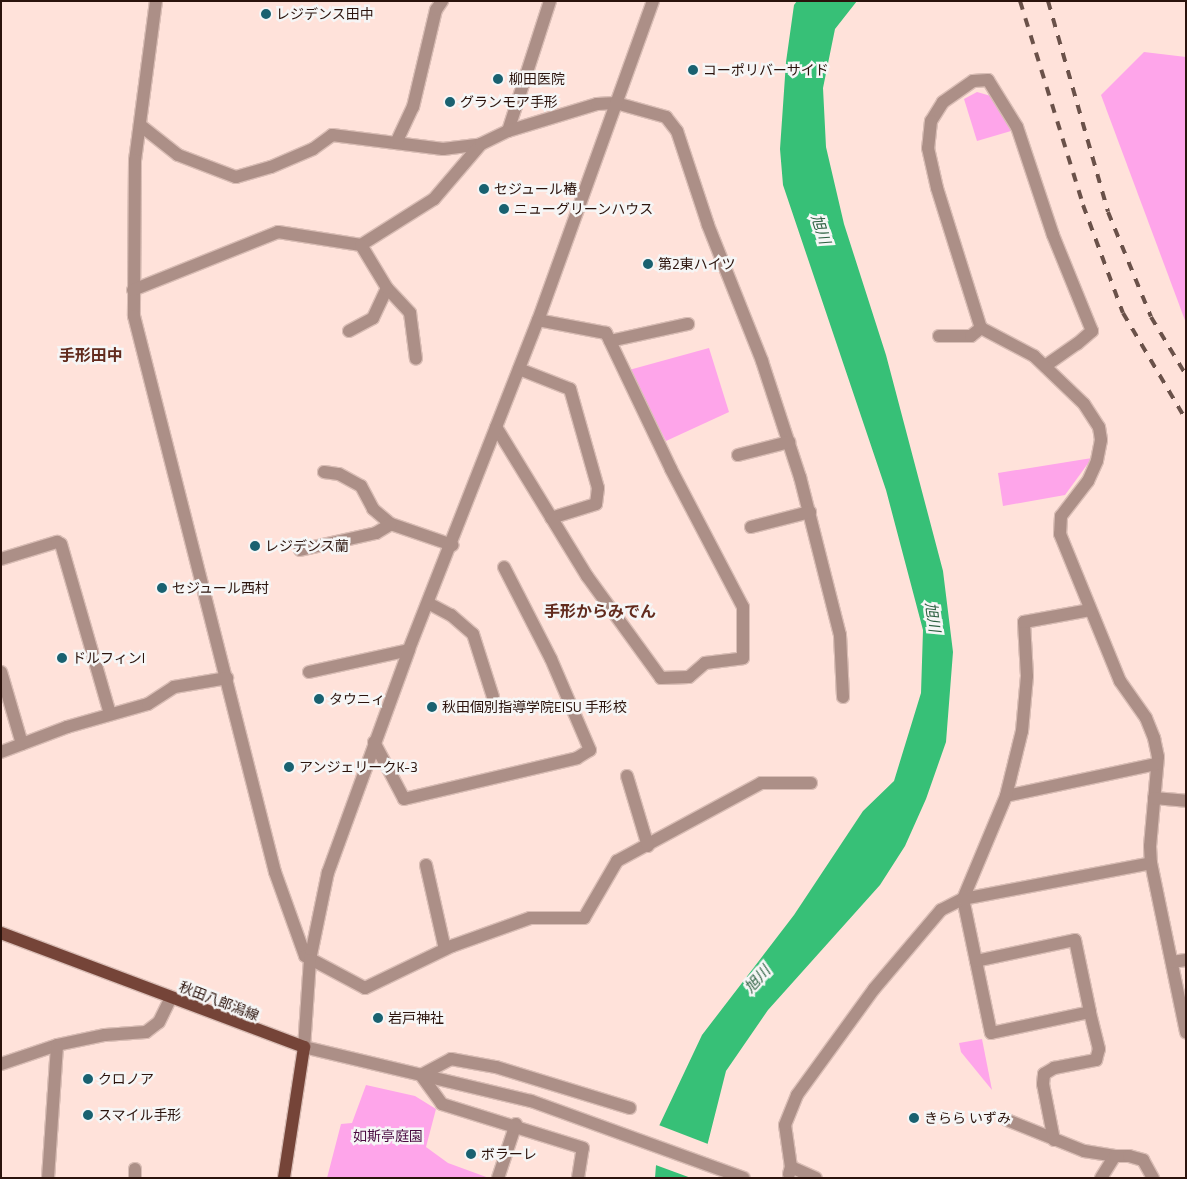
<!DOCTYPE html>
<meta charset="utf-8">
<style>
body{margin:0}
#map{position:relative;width:1187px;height:1179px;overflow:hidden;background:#ffe2da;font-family:"Titillium Web","Noto Sans JP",sans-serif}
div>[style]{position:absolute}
.green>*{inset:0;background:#fea5ea}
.water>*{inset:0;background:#37c077}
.pier>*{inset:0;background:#ffe2da}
.roads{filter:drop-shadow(1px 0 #d9bdb5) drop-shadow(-1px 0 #d9bdb5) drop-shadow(0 1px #d9bdb5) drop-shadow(0 -1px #d9bdb5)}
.minor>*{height:12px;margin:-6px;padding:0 6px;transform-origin:6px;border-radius:6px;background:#ac8f87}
.tertiary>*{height:12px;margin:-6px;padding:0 6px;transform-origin:6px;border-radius:6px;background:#ac8f87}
.primary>*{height:12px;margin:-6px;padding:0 6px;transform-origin:6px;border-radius:6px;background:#754438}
.rail>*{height:4px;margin-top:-2px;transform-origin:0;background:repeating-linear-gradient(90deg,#6a5149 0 9px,transparent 0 18px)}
.dots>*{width:14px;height:14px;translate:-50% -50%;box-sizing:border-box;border:2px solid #f6f6f6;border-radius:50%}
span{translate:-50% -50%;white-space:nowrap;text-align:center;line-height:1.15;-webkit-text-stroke:5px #f6f6f6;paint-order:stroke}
.poi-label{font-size:14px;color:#2b130c}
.left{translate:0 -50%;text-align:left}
.street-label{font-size:14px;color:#2b130c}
.park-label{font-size:14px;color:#4b0c42}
.water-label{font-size:15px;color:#2e6142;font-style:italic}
.quarter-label{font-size:16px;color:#622b1d;font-weight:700}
.frame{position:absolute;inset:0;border:2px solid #2b130c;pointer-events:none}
</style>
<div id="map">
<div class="green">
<div style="clip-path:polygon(1144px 52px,1186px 57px,1186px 323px,1101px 95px)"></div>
<div style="clip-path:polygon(977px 92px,991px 96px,1011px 131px,977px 141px,964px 99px)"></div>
<div style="clip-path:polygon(709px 348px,729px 412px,666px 441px,629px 370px)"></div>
<div style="clip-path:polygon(1092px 458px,1065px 495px,1003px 506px,998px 473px)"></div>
<div style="clip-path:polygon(982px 1039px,992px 1090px,961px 1052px,959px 1043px)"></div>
<div style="clip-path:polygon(366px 1085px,415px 1096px,436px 1109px,426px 1147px,448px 1163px,489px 1178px,327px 1178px,341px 1124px,352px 1123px)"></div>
</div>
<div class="water">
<div style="clip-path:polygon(797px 1px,857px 1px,835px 29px,823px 88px,826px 147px,844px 224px,886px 355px,943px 571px,953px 652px,946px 742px,926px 799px,905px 846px,880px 885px,768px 1010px,726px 1071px,699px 1178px,655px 1178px,659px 1126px,702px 1035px,794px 915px,863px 811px,894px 781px,921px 693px,923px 630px,886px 490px,783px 185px,780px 149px,786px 62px,794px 5px)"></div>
</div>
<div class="pier">
<div style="clip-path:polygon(656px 1124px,708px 1144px,701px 1178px,691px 1178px,653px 1164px)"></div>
</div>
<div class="roads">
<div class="minor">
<div style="left:156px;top:1px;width:160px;rotate:97.5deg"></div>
<div style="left:135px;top:160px;width:156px;rotate:90.4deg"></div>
<div style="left:134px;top:316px;width:574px;rotate:75.77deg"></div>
<div style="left:275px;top:872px;width:89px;rotate:70.3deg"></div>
<div style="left:305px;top:956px;width:68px;rotate:28.1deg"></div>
<div style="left:365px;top:988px;width:97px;rotate:-25.8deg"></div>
<div style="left:452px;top:946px;width:83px;rotate:-19.7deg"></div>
<div style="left:530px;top:918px;width:54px"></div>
<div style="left:584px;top:918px;width:66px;rotate:-59.9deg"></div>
<div style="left:617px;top:861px;width:164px;rotate:-28.4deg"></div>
<div style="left:761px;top:783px;width:50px"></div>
<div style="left:140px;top:125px;width:48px;rotate:38.3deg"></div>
<div style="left:178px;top:155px;width:62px;rotate:20.8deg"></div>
<div style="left:236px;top:177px;width:36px;rotate:-16deg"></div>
<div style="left:271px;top:167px;width:46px;rotate:-23.2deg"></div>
<div style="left:313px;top:149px;width:24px;rotate:-36deg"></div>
<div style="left:332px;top:135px;width:112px;rotate:7.2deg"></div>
<div style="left:443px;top:149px;width:38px;rotate:-7deg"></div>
<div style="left:508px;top:131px;width:137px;rotate:-72.1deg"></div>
<div style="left:396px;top:143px;width:40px;rotate:-65deg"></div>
<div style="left:413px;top:107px;width:100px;rotate:-76.7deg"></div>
<div style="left:436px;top:10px;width:11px;rotate:-56deg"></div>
<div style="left:387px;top:288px;width:34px;rotate:47deg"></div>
<div style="left:410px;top:313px;width:46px;rotate:82.6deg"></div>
<div style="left:133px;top:290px;width:156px;rotate:-21.8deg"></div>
<div style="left:278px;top:232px;width:84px;rotate:8.9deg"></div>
<div style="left:361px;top:245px;width:86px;rotate:-32.2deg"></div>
<div style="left:434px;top:199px;width:72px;rotate:-49.5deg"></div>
<div style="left:481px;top:144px;width:30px;rotate:-26deg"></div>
<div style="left:508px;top:131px;width:93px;rotate:-16.9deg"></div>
<div style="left:597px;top:104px;width:19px;rotate:-3deg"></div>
<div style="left:616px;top:103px;width:52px;rotate:15.6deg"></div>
<div style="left:666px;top:117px;width:18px;rotate:52deg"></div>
<div style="left:677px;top:131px;width:99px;rotate:71.7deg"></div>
<div style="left:708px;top:225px;width:146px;rotate:68.3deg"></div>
<div style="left:762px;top:361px;width:122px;rotate:71.9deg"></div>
<div style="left:800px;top:477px;width:163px;rotate:75.8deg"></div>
<div style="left:840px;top:635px;width:62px;rotate:87.2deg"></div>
<div style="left:349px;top:331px;width:27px;rotate:-28deg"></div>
<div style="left:373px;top:318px;width:33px;rotate:-65deg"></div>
<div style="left:387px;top:288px;width:50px;rotate:-121.2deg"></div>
<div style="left:939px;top:336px;width:32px"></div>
<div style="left:971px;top:336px;width:13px;rotate:-39deg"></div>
<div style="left:610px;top:341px;width:80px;rotate:-12.3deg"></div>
<div style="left:1045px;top:366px;width:39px;rotate:-35deg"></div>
<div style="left:1077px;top:344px;width:20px;rotate:-41deg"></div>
<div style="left:1092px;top:331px;width:104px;rotate:-112.1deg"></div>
<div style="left:1053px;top:235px;width:114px;rotate:-108.4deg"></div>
<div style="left:1017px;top:127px;width:55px;rotate:-121.7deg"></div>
<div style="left:988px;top:80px;width:15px;rotate:176deg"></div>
<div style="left:973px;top:81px;width:37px;rotate:145deg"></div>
<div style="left:943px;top:102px;width:22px;rotate:122deg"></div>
<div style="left:931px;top:121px;width:27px;rotate:96deg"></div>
<div style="left:928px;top:148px;width:41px;rotate:77.3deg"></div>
<div style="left:937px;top:188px;width:147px;rotate:72.6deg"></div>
<div style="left:981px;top:328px;width:60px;rotate:27.8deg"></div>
<div style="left:1034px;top:356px;width:69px;rotate:43.8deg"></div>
<div style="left:1084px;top:404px;width:27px;rotate:57deg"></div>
<div style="left:1099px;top:427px;width:13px;rotate:81deg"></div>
<div style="left:1101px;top:440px;width:21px;rotate:101deg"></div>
<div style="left:1097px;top:461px;width:22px;rotate:114deg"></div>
<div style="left:1088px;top:481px;width:44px;rotate:127.6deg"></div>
<div style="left:1061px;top:516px;width:18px;rotate:93deg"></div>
<div style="left:1060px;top:534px;width:159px;rotate:67.8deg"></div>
<div style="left:1120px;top:681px;width:45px;rotate:54.9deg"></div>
<div style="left:1146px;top:718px;width:22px;rotate:68deg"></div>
<div style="left:1154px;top:738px;width:19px;rotate:78deg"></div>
<div style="left:1158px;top:757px;width:89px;rotate:95.1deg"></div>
<div style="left:1150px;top:846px;width:17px;rotate:87deg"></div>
<div style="left:1151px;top:863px;width:173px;rotate:78.3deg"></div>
<div style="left:519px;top:369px;width:55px;rotate:21.4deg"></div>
<div style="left:570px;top:389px;width:103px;rotate:74.2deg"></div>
<div style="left:598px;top:488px;width:16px;rotate:97deg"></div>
<div style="left:596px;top:504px;width:47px;rotate:162.7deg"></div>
<div style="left:496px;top:427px;width:175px;rotate:58.6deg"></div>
<div style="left:587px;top:576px;width:126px;rotate:54deg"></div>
<div style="left:661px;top:678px;width:28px;rotate:-2deg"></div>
<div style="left:689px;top:677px;width:21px;rotate:-41deg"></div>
<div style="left:705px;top:663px;width:38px;rotate:-7deg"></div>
<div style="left:743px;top:658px;width:51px;rotate:-90deg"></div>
<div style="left:743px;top:607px;width:156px;rotate:-117.6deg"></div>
<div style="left:671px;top:469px;width:151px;rotate:-115.5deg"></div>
<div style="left:606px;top:333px;width:69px;rotate:-169.2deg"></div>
<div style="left:738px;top:455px;width:53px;rotate:-14.3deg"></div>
<div style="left:324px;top:472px;width:15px;rotate:8deg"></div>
<div style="left:339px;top:474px;width:25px;rotate:29deg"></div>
<div style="left:361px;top:486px;width:26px;rotate:62deg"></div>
<div style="left:373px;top:509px;width:23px;rotate:40deg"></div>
<div style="left:391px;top:524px;width:65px;rotate:19deg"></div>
<div style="left:751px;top:527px;width:61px;rotate:-14.3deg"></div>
<div style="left:300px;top:550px;width:78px;rotate:-12.6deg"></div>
<div style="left:376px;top:533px;width:17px;rotate:-31deg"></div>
<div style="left:1px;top:559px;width:59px;rotate:-16.9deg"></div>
<div style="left:57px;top:542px;width:4px;rotate:27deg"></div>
<div style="left:61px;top:544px;width:177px;rotate:73.9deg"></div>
<div style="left:428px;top:603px;width:26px;rotate:28deg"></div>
<div style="left:451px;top:615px;width:29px;rotate:41deg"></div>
<div style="left:473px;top:634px;width:66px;rotate:72.4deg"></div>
<div style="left:1px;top:672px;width:75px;rotate:73.7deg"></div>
<div style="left:309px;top:672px;width:102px;rotate:-12.4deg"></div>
<div style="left:374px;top:742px;width:64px;rotate:62.2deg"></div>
<div style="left:404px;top:799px;width:178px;rotate:-13.3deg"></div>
<div style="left:577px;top:758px;width:15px;rotate:-32deg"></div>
<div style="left:590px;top:750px;width:99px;rotate:-113.2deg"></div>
<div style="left:551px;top:659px;width:103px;rotate:-117.1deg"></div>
<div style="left:1px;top:752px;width:71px;rotate:-20.7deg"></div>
<div style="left:67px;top:727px;width:84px;rotate:-15.9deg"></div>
<div style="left:148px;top:704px;width:31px;rotate:-33deg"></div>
<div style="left:174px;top:687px;width:54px;rotate:-9.6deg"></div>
<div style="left:627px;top:776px;width:73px;rotate:73.3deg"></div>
<div style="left:1006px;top:796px;width:154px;rotate:-12deg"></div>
<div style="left:1154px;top:798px;width:32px;rotate:5deg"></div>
<div style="left:426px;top:865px;width:86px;rotate:77.3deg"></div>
<div style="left:976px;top:961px;width:101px;rotate:-12deg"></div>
<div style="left:1075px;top:940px;width:74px;rotate:78.2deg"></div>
<div style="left:1090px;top:1012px;width:101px;rotate:168deg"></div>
<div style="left:991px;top:1033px;width:74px;rotate:-101.8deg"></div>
<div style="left:976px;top:961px;width:63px;rotate:-101.8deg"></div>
<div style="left:963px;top:899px;width:112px;rotate:-67.3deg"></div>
<div style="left:1006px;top:796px;width:67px;rotate:-76.2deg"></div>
<div style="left:1022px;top:731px;width:55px;rotate:-84.8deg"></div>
<div style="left:1027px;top:676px;width:54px;rotate:-93.2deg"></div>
<div style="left:1024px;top:622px;width:67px;rotate:-10.3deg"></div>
<div style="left:1172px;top:962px;width:14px;rotate:-8deg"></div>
<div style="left:1px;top:1064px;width:59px;rotate:-18.7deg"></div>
<div style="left:57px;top:1045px;width:49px;rotate:-11.8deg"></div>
<div style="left:105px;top:1035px;width:41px;rotate:-4.2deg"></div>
<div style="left:146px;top:1032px;width:16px;rotate:-38deg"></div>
<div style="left:159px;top:1022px;width:25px;rotate:-64deg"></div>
<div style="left:1007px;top:1120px;width:83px;rotate:21.9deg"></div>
<div style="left:1084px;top:1151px;width:31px;rotate:9deg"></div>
<div style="left:1054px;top:1140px;width:57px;rotate:-101.1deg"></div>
<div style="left:1043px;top:1084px;width:10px;rotate:-84deg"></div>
<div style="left:1044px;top:1074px;width:12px;rotate:-31deg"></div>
<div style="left:1054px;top:1068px;width:43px;rotate:-10.8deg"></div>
<div style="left:1096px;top:1060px;width:11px;rotate:-75deg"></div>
<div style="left:1099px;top:1049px;width:38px;rotate:-104deg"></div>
<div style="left:791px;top:1167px;width:27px;rotate:24deg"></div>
<div style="left:135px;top:1169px;width:9px;rotate:90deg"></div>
<div style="left:789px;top:1174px;width:7px;rotate:-74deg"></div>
<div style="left:791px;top:1167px;width:42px;rotate:-98.1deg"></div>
<div style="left:785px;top:1125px;width:32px;rotate:-68deg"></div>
<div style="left:797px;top:1095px;width:131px;rotate:-54deg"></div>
<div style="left:874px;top:989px;width:104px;rotate:-49.7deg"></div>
<div style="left:941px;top:910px;width:25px;rotate:-27deg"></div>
<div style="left:963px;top:899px;width:191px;rotate:-10.8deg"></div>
<div style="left:48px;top:1178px;width:133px;rotate:-86.1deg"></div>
<div style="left:498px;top:1178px;width:57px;rotate:-71.6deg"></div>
<div style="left:578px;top:1178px;width:30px;rotate:-81deg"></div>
<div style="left:583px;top:1148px;width:148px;rotate:-162.7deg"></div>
<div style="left:442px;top:1104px;width:36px;rotate:-126deg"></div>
<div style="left:421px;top:1075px;width:34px;rotate:-28deg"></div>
<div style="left:451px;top:1059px;width:46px;rotate:10.1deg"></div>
<div style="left:496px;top:1067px;width:140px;rotate:17deg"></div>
<div style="left:1101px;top:1178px;width:26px;rotate:-58deg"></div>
<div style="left:1115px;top:1156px;width:14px"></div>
<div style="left:1129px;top:1156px;width:15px;rotate:16deg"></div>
<div style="left:1143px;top:1160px;width:21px;rotate:61deg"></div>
</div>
<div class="tertiary">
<div style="left:653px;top:1px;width:339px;rotate:109.8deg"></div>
<div style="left:538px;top:320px;width:354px;rotate:111.4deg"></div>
<div style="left:409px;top:650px;width:236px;rotate:110deg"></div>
<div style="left:328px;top:872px;width:90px;rotate:101.6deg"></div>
<div style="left:310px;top:960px;width:87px;rotate:93.9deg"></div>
<div style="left:304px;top:1047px;width:233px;rotate:13.4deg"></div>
<div style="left:531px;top:1101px;width:226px;rotate:19.9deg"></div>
</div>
<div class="primary">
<div style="left:1px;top:933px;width:324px;rotate:20.6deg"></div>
<div style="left:304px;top:1047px;width:133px;rotate:98.7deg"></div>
</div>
</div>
<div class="rail">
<div style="left:1020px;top:1px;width:214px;rotate:72.8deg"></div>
<div style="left:1083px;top:205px;width:115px;rotate:69.7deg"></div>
<div style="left:1123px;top:313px;width:124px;rotate:59.5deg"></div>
<div style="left:1048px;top:1px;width:219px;rotate:74.1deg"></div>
<div style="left:1108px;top:212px;width:113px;rotate:67.7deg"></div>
<div style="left:1151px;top:317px;width:68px;rotate:58.9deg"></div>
</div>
<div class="dots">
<div style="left:266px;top:14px;background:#196170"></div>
<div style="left:693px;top:70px;background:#196170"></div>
<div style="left:498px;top:79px;background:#196170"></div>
<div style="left:450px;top:102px;background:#196170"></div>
<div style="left:484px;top:189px;background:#196170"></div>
<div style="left:504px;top:209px;background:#196170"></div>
<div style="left:648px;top:264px;background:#196170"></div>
<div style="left:255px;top:546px;background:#196170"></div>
<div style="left:162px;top:588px;background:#196170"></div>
<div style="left:62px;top:658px;background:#196170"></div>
<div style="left:319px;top:699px;background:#196170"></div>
<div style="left:432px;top:707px;background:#196170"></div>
<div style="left:289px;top:767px;background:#196170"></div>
<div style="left:378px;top:1018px;background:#196170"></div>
<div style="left:88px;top:1079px;background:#196170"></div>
<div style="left:88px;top:1115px;background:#196170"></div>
<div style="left:914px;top:1118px;background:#196170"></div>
<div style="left:471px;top:1154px;background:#196170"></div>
</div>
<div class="poi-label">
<span class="left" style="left:276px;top:14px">レジデンス田中</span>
<span class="left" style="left:703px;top:70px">コーポリバーサイド</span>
<span class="left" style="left:509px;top:79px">柳田医院</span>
<span class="left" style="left:460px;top:102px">グランモア手形</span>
<span class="left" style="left:494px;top:189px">セジュール椿</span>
<span class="left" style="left:514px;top:209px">ニューグリーンハウス</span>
<span class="left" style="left:658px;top:264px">第2東ハイツ</span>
<span class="left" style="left:265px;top:546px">レジデンス蘭</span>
<span class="left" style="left:172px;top:588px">セジュール西村</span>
<span class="left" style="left:72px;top:658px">ドルフィンI</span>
<span class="left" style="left:329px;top:699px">タウニィ</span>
<span class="left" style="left:442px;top:707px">秋田個別指導学院EISU 手形校</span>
<span class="left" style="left:299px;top:767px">アンジェリークK-3</span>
<span class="left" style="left:388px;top:1018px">岩戸神社</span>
<span class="left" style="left:98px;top:1079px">クロノア</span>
<span class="left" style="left:98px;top:1115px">スマイル手形</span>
<span class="left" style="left:924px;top:1118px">きらら いずみ</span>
<span class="left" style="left:481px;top:1154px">ボラーレ</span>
</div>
<div class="street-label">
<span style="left:219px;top:1001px;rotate:21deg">秋田八郎潟線</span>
</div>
<div class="park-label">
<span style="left:388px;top:1136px">如斯亭庭園</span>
</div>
<div class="water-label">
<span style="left:821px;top:229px;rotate:72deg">旭川</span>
<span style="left:933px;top:617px;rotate:82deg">旭川</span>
<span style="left:757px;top:979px;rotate:-48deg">旭川</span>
</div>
<div class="quarter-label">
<span style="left:91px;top:355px">手形田中</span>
<span style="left:600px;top:611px">手形からみでん</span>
</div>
<div class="frame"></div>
</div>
